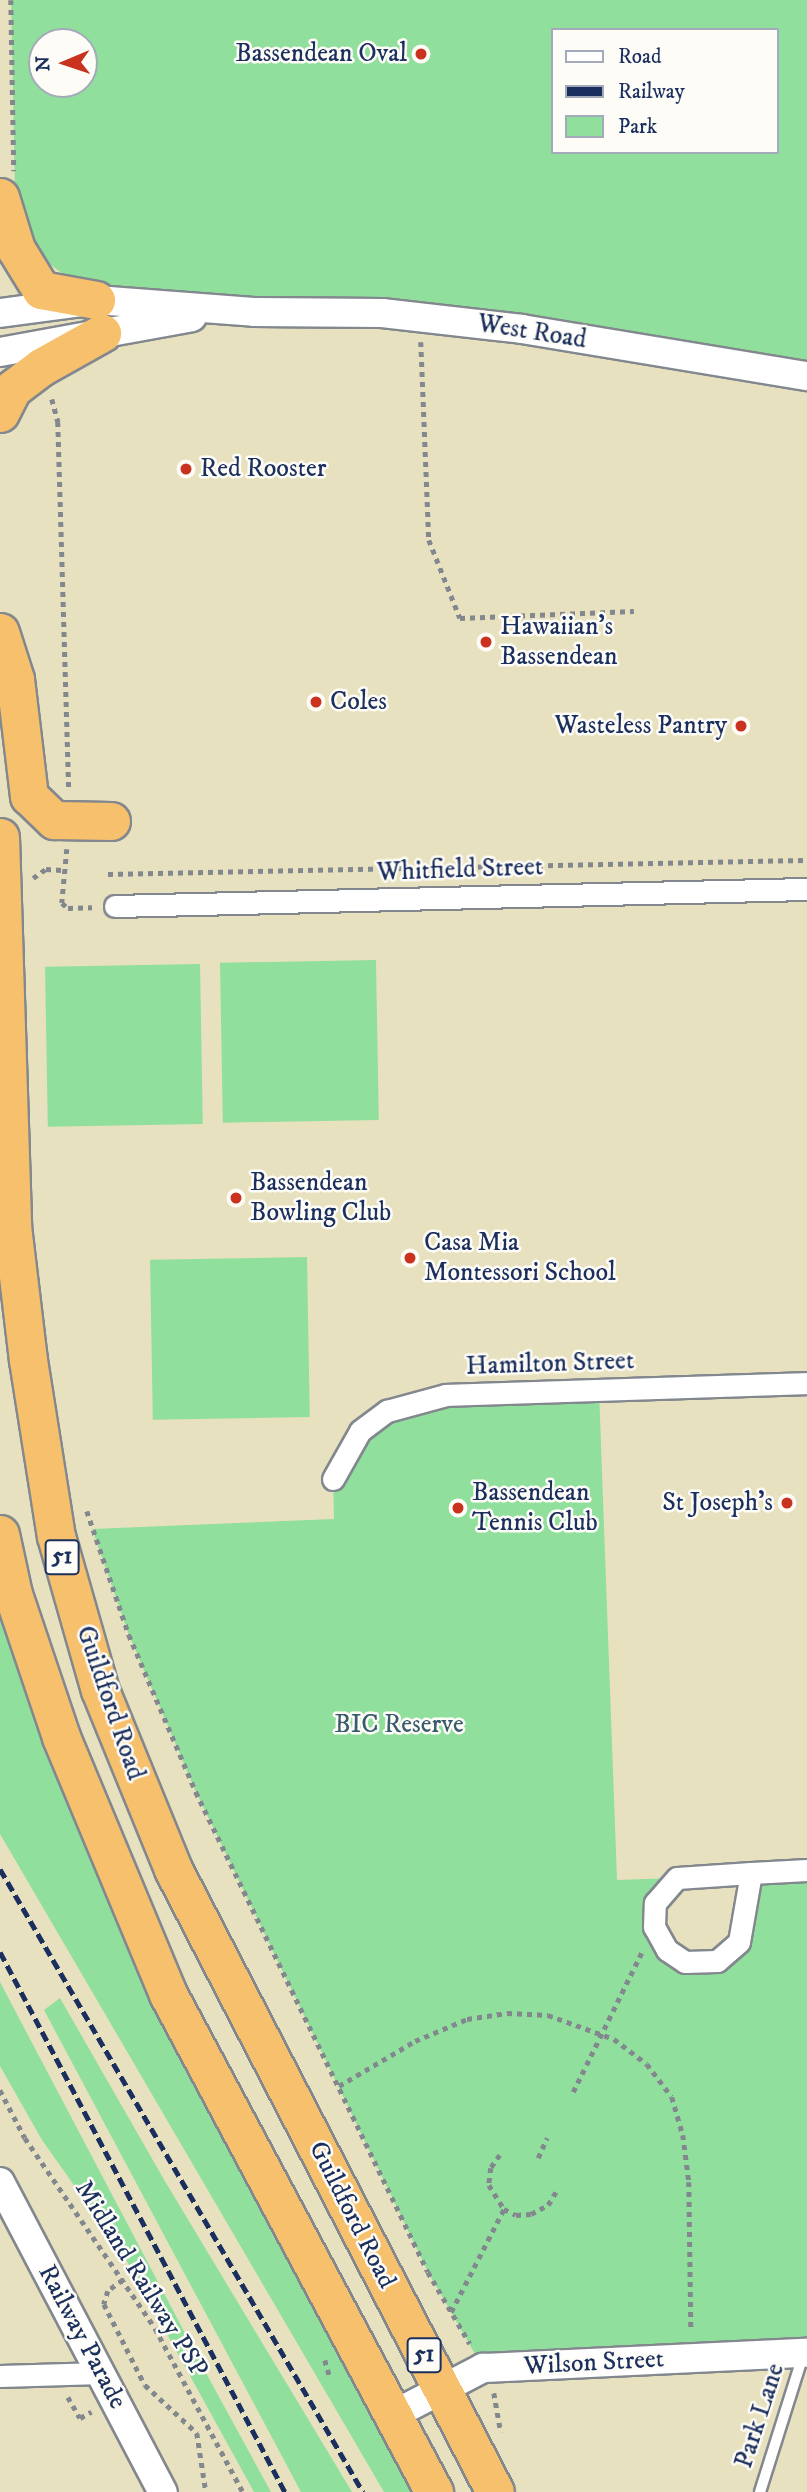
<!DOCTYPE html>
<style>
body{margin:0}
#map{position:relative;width:807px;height:2492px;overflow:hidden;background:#e8e1bf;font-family:"IM FELL DW Pica",serif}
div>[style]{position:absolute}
.green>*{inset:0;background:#91df9d;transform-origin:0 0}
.path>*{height:4.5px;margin-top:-2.25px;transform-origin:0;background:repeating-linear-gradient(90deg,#82888e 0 5px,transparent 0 10px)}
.roads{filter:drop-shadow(2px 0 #82888e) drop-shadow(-2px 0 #82888e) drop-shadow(0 2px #82888e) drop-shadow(0 -2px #82888e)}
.service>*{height:10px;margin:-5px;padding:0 5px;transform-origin:5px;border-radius:5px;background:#fff}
.minor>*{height:21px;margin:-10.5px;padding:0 10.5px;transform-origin:10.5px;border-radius:10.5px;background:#fff}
.tertiary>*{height:28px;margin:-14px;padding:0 14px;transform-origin:14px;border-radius:14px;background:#fff}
.trunk>*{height:37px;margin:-18.5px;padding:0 18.5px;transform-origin:18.5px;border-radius:18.5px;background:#f7c06c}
.rail>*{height:5px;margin-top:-2.5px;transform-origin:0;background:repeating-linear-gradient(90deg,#1b2f5e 0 10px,transparent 0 15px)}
.dots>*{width:19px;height:19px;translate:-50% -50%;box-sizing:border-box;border:4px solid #fdfcf7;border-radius:50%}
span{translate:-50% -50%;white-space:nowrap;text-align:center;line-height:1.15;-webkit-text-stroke:5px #fdfcf7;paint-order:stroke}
.shield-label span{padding:2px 5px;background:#fdfcf7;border:2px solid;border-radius:5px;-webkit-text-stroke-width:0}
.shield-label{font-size:24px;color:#1b2f5e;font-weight:700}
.poi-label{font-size:26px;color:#1b2f5e}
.right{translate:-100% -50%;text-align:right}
.left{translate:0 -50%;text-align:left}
.street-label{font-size:26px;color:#1b2f5e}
.park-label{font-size:26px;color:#385b6e}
.legend{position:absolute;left:551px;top:28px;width:228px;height:126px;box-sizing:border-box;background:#fdfcf7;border:2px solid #a3aaba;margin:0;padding:9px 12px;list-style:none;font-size:21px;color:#1b2f5e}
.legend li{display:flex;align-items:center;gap:14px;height:35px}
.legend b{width:35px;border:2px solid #a3aaba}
.north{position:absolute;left:28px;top:28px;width:70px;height:70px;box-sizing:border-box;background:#fdfcf7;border:2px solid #a3aaba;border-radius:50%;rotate:268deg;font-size:19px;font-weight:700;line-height:28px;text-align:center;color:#1b2f5e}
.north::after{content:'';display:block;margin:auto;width:24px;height:32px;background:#c8321e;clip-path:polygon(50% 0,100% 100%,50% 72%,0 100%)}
</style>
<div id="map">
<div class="green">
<div style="clip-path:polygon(evenodd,11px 0,807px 0,807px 376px,522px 329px,96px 300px,41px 257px,30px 242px,15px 193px,11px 0,553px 30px,777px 30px,777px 152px,553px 152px,553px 30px,11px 0,42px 42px,84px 42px,84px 84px,42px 84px,42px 42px)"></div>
<div style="left:376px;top:960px;width:160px;height:156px;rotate:89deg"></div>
<div style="left:200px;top:964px;width:160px;height:155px;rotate:89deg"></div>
<div style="left:307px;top:1257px;width:160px;height:157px;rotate:89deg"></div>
<div style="clip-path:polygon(599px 1390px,617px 1880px,677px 1878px,654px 1927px,685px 1962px,739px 1942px,751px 1873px,807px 1870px,807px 2353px,483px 2368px,428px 2272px,196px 1792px,129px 1635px,92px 1529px,334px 1519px,333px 1479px,387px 1411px)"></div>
<div style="clip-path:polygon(0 1598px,41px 1738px,109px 1896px,422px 2492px,384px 2492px,0 1834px)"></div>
<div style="clip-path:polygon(0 1982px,206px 2373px,271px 2492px,254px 2492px,124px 2256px,42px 2140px,0 2066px)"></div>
<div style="clip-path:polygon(60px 1998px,166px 2183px,352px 2492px,301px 2492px,44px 2010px)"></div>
</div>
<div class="path">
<div style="left:11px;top:0;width:171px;rotate:89deg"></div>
<div style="left:421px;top:342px;width:198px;rotate:87.7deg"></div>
<div style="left:429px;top:540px;width:84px;rotate:68.3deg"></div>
<div style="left:460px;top:618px;width:174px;rotate:-2.3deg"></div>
<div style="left:52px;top:399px;width:24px;rotate:75deg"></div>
<div style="left:58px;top:422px;width:369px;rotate:88.3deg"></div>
<div style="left:67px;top:849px;width:54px;rotate:95.3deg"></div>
<div style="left:62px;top:903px;width:8px;rotate:40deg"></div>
<div style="left:68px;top:908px;width:24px;rotate:-2deg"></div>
<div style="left:108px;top:874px;width:699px;rotate:-1.15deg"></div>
<div style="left:33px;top:878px;width:16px;rotate:-35deg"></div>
<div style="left:46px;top:869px;width:16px;rotate:4deg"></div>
<div style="left:87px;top:1511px;width:131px;rotate:71.3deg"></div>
<div style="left:129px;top:1635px;width:171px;rotate:66.9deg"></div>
<div style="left:196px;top:1792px;width:533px;rotate:64.2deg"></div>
<div style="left:428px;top:2272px;width:83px;rotate:59.7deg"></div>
<div style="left:339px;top:2086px;width:88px;rotate:-30.6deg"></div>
<div style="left:415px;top:2041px;width:56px;rotate:-22.9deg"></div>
<div style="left:467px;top:2019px;width:40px;rotate:-8.5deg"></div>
<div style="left:507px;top:2013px;width:41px;rotate:2.8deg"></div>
<div style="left:548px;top:2015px;width:70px;rotate:20deg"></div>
<div style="left:614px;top:2039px;width:41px;rotate:37.1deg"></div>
<div style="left:647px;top:2064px;width:41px;rotate:52.9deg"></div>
<div style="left:672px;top:2097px;width:40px;rotate:74deg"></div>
<div style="left:683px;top:2135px;width:47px;rotate:82.7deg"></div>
<div style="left:689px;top:2182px;width:149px;rotate:89.2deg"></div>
<div style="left:0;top:2090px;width:54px;rotate:62.5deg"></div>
<div style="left:25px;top:2138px;width:230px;rotate:55.6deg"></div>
<div style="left:155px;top:2328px;width:186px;rotate:61.8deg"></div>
<div style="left:573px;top:2092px;width:156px;rotate:-63.8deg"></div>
<div style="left:500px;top:2155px;width:16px;rotate:125deg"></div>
<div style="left:491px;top:2168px;width:17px;rotate:97deg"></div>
<div style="left:489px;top:2185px;width:28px;rotate:58deg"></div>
<div style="left:504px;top:2209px;width:13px;rotate:27deg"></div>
<div style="left:516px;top:2215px;width:15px;rotate:-4deg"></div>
<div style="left:531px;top:2214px;width:19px;rotate:-28deg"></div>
<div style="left:548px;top:2205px;width:17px;rotate:-59deg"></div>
<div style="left:538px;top:2158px;width:22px;rotate:-66deg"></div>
<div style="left:123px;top:2280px;width:19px;rotate:144deg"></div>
<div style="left:108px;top:2291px;width:14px;rotate:107deg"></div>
<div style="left:104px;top:2304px;width:91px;rotate:63.2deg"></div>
<div style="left:451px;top:2312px;width:116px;rotate:-62.8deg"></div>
<div style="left:325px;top:2360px;width:18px;rotate:74deg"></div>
<div style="left:145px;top:2385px;width:71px;rotate:42.7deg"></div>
<div style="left:197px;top:2433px;width:60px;rotate:81.3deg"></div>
<div style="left:494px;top:2393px;width:40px;rotate:80deg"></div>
<div style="left:68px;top:2397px;width:24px;rotate:60deg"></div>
<div style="left:80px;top:2418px;width:13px;rotate:-29deg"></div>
</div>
<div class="roads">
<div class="service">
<div style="left:760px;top:2492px;width:143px;rotate:-72.5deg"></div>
</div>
<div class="minor">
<div style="left:115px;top:906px;width:692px;rotate:-1.41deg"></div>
<div style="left:333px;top:1479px;width:55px;rotate:-60.6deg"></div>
<div style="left:360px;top:1431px;width:34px;rotate:-37deg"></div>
<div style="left:387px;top:1411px;width:61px;rotate:-15.2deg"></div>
<div style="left:446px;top:1395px;width:361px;rotate:-1.9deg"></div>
<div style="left:751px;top:1873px;width:70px;rotate:99.9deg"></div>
<div style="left:739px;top:1942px;width:29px;rotate:139deg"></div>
<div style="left:717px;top:1961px;width:32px;rotate:178deg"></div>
<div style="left:685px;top:1962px;width:22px;rotate:-146deg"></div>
<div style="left:667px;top:1950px;width:26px;rotate:-119deg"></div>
<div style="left:654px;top:1927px;width:24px;rotate:-88deg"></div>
<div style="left:655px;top:1903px;width:33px;rotate:-49deg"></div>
<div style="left:677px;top:1878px;width:74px;rotate:-3.9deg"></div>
<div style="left:751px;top:1873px;width:56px;rotate:-3.1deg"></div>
<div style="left:0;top:2376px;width:101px;rotate:-1.7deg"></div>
</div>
<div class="tertiary">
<div style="left:0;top:313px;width:97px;rotate:-7.7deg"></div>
<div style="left:96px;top:300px;width:158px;rotate:4.3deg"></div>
<div style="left:254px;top:312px;width:128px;rotate:0.4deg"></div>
<div style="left:382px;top:313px;width:141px;rotate:6.5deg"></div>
<div style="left:522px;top:329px;width:289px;rotate:9.4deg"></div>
<div style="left:0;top:352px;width:195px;rotate:-10.3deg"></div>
<div style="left:0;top:2182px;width:350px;rotate:62.3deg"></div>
<div style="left:393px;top:2415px;width:102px;rotate:-27.6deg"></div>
<div style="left:483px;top:2368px;width:324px;rotate:-2.7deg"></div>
</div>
<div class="trunk">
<div style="left:0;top:197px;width:54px;rotate:72.9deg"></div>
<div style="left:16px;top:249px;width:48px;rotate:58.6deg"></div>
<div style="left:41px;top:290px;width:56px;rotate:10.3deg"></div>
<div style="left:0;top:413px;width:27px;rotate:-63deg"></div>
<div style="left:12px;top:389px;width:36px;rotate:-37deg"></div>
<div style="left:41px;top:367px;width:70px;rotate:-29.1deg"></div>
<div style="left:0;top:632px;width:49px;rotate:72.3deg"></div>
<div style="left:15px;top:679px;width:118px;rotate:83.2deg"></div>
<div style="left:29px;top:796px;width:35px;rotate:44deg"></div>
<div style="left:54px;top:820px;width:57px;rotate:1deg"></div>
<div style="left:0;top:837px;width:389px;rotate:88.2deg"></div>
<div style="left:12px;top:1226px;width:135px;rotate:83.2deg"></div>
<div style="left:28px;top:1360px;width:178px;rotate:81deg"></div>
<div style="left:56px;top:1536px;width:160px;rotate:74.1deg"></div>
<div style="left:100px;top:1690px;width:193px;rotate:67.8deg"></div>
<div style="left:173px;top:1869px;width:701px;rotate:62.67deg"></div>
<div style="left:0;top:1534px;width:61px;rotate:77.8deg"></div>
<div style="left:13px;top:1594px;width:151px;rotate:71.4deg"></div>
<div style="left:61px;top:1737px;width:278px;rotate:67.4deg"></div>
<div style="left:168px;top:1994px;width:565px;rotate:61.89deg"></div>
</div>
</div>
<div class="rail">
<div style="left:0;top:1869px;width:721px;rotate:59.77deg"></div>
<div style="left:0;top:1952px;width:611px;rotate:62.18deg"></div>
</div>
<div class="dots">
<div style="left:421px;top:54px;background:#c8321e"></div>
<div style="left:186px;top:469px;background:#c8321e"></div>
<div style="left:486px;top:642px;background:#c8321e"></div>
<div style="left:316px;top:702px;background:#c8321e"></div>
<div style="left:741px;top:726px;background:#c8321e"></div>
<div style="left:236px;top:1198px;background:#c8321e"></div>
<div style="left:410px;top:1258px;background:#c8321e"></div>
<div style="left:787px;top:1503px;background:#c8321e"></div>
<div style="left:458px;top:1508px;background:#c8321e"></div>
</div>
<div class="shield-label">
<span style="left:62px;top:1557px">51</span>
<span style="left:424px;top:2355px">51</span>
</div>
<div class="poi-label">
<span class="right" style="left:407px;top:54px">Bassendean Oval</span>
<span class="left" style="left:200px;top:469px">Red Rooster</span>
<span class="left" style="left:500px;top:642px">Hawaiian's<br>Bassendean</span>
<span class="left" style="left:330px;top:702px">Coles</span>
<span class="right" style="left:727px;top:726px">Wasteless Pantry</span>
<span class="left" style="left:250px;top:1198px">Bassendean<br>Bowling Club</span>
<span class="left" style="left:424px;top:1258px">Casa Mia<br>Montessori School</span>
<span class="left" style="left:472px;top:1508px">Bassendean<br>Tennis Club</span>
<span class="right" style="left:773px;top:1503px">St Joseph's</span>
</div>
<div class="street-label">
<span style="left:532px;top:332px;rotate:9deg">West Road</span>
<span style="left:460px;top:870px;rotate:-2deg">Whitfield Street</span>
<span style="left:550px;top:1364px;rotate:-2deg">Hamilton Street</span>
<span style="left:110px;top:1703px;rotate:71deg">Guildford Road</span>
<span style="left:352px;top:2215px;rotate:63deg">Guildford Road</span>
<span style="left:141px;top:2279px;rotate:58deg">Midland Railway PSP</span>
<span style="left:82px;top:2337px;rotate:62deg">Railway Parade</span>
<span style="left:594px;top:2363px;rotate:-3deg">Wilson Street</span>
<span style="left:760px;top:2416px;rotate:-72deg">Park Lane</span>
</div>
<div class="park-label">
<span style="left:399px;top:1725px">BIC Reserve</span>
</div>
<ul class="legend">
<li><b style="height:9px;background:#fff"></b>Road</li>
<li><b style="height:9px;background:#1b2f5e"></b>Railway</li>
<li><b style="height:19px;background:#91df9d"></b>Park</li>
</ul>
<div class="north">N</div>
</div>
